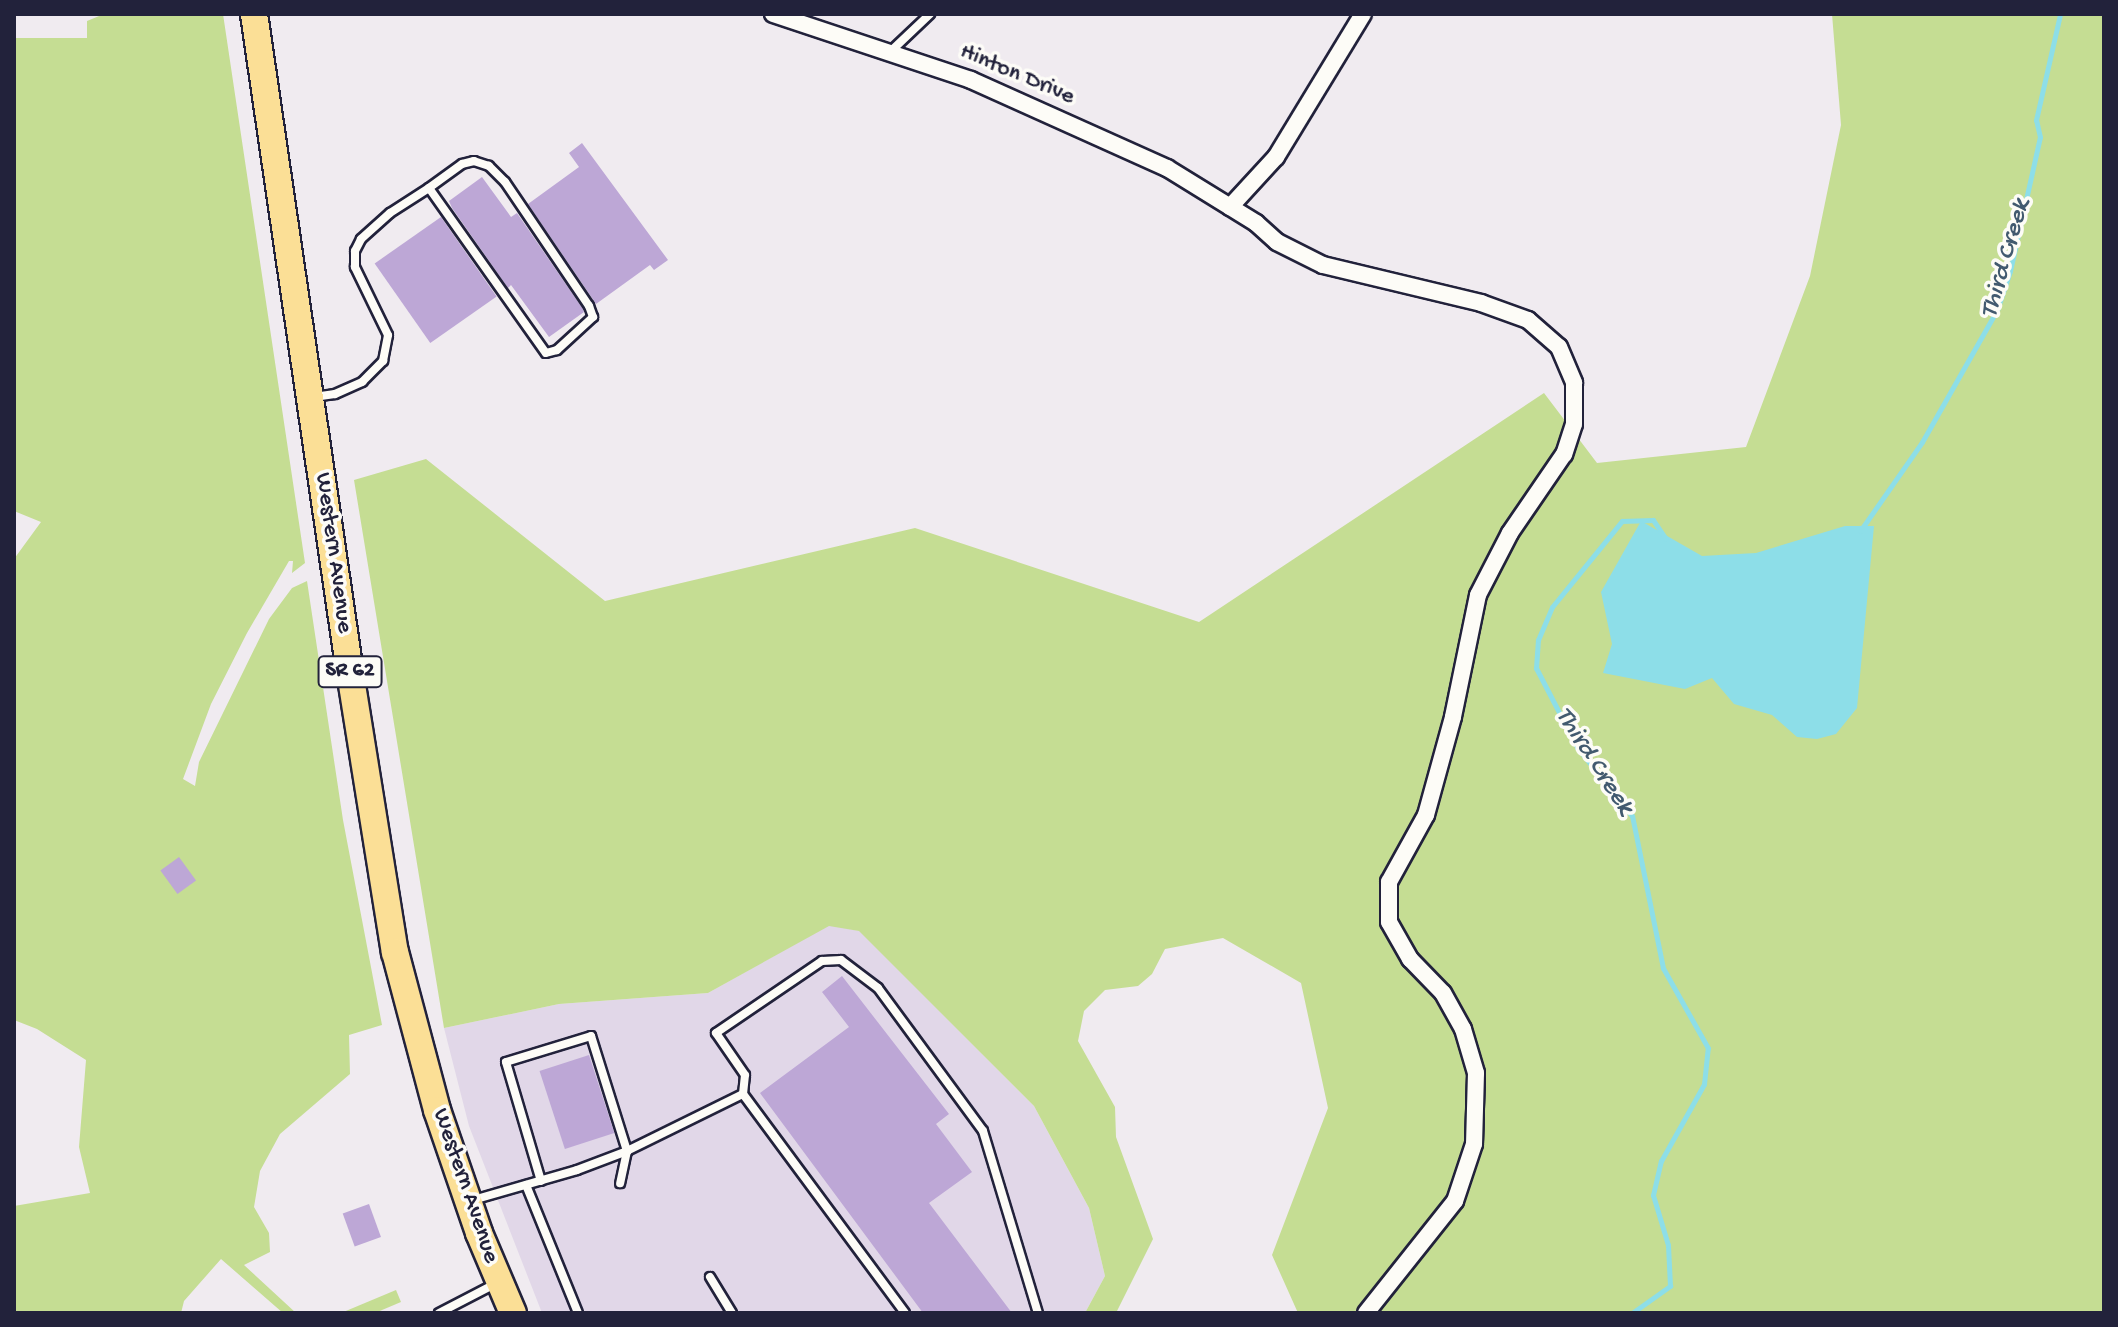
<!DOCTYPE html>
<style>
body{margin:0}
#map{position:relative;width:2118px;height:1327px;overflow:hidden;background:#f0ebf0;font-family:"Gochi Hand",sans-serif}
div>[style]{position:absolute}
.built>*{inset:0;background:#e1d7e8}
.green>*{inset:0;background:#c5dd93}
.water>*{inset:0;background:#8ddee8}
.stream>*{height:5px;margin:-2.5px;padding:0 2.5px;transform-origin:2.5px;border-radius:2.5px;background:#8ddee8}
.building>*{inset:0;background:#bda7d6;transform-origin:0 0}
.roads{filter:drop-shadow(2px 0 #22223b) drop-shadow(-2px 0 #22223b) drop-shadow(0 2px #22223b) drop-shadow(0 -2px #22223b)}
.service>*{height:8px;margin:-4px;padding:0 4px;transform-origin:4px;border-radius:4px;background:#fdfcf7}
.minor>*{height:16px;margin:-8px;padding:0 8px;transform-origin:8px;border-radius:8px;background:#fdfcf7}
.primary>*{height:26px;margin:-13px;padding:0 13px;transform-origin:13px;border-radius:13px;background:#fbdf96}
span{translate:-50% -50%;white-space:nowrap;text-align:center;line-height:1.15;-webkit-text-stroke:7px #fdfcf7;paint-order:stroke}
.shield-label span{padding:2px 6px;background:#fdfcf7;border:2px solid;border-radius:6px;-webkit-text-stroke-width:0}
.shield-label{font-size:22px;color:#22223b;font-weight:700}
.street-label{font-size:24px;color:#22223b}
.water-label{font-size:26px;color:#425a6f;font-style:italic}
.frame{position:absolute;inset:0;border:16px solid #22223b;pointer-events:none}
</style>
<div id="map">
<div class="built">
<div style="clip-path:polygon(829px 925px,860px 931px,1034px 1106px,1089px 1208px,1105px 1276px,1085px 1313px,542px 1313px,469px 1126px,444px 1028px,559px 1004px,708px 993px)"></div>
</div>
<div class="green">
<div style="clip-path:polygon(104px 14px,223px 14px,305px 563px,292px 573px,293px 561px,289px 561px,247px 633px,211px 704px,183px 779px,195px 786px,199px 762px,269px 619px,292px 588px,307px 581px,343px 820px,382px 1025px,349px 1035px,350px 1074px,280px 1134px,260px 1171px,254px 1207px,269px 1233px,270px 1252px,244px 1265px,296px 1313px,283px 1313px,221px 1259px,184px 1301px,181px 1313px,14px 1313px,14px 1206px,90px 1193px,79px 1147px,86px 1060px,37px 1029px,14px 1020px,14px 559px,41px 522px,14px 511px,14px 38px,87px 38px,87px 21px)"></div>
<div style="clip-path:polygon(1832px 14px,2104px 14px,2104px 1313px,1298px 1313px,1272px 1255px,1328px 1108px,1301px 983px,1223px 938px,1165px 949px,1152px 974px,1138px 986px,1105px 990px,1084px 1011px,1078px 1041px,1115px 1107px,1116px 1137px,1153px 1239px,1116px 1313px,1085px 1313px,1105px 1276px,1089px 1208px,1034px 1106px,859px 931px,829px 926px,708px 993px,559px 1004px,444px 1028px,354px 480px,426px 459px,605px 601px,915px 528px,1199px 622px,1544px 393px,1597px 463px,1746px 447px,1810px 276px,1841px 125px)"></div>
<div style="clip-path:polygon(396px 1290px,401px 1302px,375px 1313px,341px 1313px)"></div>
</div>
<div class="water">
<div style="clip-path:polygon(1641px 521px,1702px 556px,1756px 553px,1845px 526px,1874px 526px,1857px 708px,1836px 734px,1817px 739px,1797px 737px,1772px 715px,1734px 704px,1712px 678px,1685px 689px,1603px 673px,1612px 644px,1601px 592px)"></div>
</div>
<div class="stream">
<div style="left:1860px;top:531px;width:108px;rotate:-55.1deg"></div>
<div style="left:1922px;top:442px;width:152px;rotate:-60.4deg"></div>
<div style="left:1997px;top:310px;width:41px;rotate:-71.6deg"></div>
<div style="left:2010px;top:271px;width:137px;rotate:-77.4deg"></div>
<div style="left:2040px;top:137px;width:17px;rotate:-103deg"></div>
<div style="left:2036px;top:120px;width:109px;rotate:-77.2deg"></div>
<div style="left:1632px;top:1313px;width:47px;rotate:-35.4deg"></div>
<div style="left:1670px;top:1286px;width:41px;rotate:-92.8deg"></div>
<div style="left:1668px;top:1245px;width:52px;rotate:-106.7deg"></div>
<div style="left:1653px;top:1195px;width:35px;rotate:-77deg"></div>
<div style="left:1661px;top:1161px;width:88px;rotate:-60.8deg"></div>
<div style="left:1704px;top:1084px;width:36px;rotate:-84deg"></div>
<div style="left:1708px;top:1048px;width:92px;rotate:-119.4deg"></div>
<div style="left:1663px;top:968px;width:155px;rotate:-101.5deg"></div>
<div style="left:1632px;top:816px;width:88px;rotate:-128.6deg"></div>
<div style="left:1577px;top:747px;width:89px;rotate:-117.4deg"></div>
<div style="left:1536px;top:668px;width:28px;rotate:-86deg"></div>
<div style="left:1538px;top:640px;width:36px;rotate:-67deg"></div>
<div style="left:1552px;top:607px;width:111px;rotate:-50.9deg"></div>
<div style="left:1622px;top:521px;width:31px;rotate:-2deg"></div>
<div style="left:1653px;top:520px;width:22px;rotate:56deg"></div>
</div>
<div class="building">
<div style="clip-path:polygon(582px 143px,668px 260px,654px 270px,650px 265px,596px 304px,528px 204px,579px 167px,569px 153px)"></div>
<div style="clip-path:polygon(482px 177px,511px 217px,517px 213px,583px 309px,584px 312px,549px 337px,511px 285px,508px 288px,452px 208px,449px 201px)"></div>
<div style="left:441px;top:217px;width:97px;height:81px;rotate:55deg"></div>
<div style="left:179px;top:857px;width:29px;height:23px;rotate:54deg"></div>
<div style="clip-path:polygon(842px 976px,949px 1114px,936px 1124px,972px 1172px,929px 1203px,1012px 1313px,923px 1313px,760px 1093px,849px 1027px,822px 992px)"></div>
<div style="left:589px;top:1055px;width:82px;height:52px;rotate:72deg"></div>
<div style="left:369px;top:1204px;width:35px;height:28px;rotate:70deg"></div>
</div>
<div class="roads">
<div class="service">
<div style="left:891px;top:51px;width:54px;rotate:-43.5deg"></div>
<div style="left:314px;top:397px;width:21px;rotate:-8deg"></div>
<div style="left:335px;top:394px;width:30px;rotate:-24deg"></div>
<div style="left:362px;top:382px;width:30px;rotate:-45deg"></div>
<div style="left:383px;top:361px;width:26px;rotate:-79deg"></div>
<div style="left:388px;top:335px;width:76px;rotate:-115.9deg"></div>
<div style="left:355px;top:267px;width:16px;rotate:-90deg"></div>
<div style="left:355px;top:251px;width:13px;rotate:-63deg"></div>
<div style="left:361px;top:239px;width:39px;rotate:-42deg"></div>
<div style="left:390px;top:213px;width:46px;rotate:-32.7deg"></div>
<div style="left:429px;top:188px;width:202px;rotate:54.7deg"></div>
<div style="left:546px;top:353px;width:11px;rotate:-15deg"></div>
<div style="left:557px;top:350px;width:49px;rotate:-42.5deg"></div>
<div style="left:593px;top:317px;width:12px;rotate:-110deg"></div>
<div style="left:589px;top:306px;width:150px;rotate:-124.1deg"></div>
<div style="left:505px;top:182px;width:23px;rotate:-135deg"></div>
<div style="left:489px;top:166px;width:16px;rotate:-162deg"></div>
<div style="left:474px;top:161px;width:12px;rotate:166deg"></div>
<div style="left:462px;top:164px;width:41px;rotate:144deg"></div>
<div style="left:743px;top:1094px;width:19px;rotate:-84deg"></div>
<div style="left:745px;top:1075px;width:51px;rotate:-124.6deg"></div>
<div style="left:716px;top:1033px;width:128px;rotate:-34.2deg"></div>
<div style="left:822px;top:961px;width:19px;rotate:-3deg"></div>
<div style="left:841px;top:960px;width:46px;rotate:37.1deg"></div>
<div style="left:878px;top:988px;width:177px;rotate:53.7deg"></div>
<div style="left:983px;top:1131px;width:190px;rotate:73.2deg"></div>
<div style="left:541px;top:1181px;width:124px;rotate:-106.4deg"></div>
<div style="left:506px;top:1062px;width:89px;rotate:-17deg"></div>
<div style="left:591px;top:1036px;width:121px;rotate:72.6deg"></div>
<div style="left:627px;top:1151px;width:33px;rotate:102deg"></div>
<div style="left:526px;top:1185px;width:138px;rotate:67.9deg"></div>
<div style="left:473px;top:1200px;width:108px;rotate:-16.1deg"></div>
<div style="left:577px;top:1170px;width:53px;rotate:-20.8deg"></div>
<div style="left:627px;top:1151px;width:129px;rotate:-26.2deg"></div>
<div style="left:743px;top:1094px;width:272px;rotate:53.5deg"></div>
<div style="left:710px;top:1277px;width:42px;rotate:58.6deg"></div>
<div style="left:439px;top:1313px;width:63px;rotate:-27.4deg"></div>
</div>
<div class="minor">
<div style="left:773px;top:14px;width:209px;rotate:18.4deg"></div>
<div style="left:971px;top:80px;width:215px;rotate:24.2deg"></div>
<div style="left:1167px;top:168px;width:105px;rotate:31.7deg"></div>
<div style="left:1256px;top:223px;width:28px;rotate:42deg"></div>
<div style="left:1277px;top:242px;width:51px;rotate:26.6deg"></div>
<div style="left:1323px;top:265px;width:163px;rotate:13.5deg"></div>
<div style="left:1481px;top:303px;width:50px;rotate:19.9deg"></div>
<div style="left:1528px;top:320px;width:41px;rotate:41.1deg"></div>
<div style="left:1559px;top:347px;width:39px;rotate:67deg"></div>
<div style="left:1574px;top:383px;width:41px;rotate:90deg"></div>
<div style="left:1574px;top:424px;width:32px;rotate:108deg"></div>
<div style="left:1564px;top:454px;width:96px;rotate:124.4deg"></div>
<div style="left:1510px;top:533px;width:70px;rotate:117.3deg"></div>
<div style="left:1478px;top:595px;width:125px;rotate:101.6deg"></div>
<div style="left:1453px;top:717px;width:102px;rotate:105.4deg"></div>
<div style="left:1426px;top:815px;width:77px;rotate:118.9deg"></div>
<div style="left:1389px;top:882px;width:40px;rotate:90deg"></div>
<div style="left:1389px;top:922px;width:43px;rotate:60.4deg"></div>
<div style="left:1410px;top:959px;width:47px;rotate:45.9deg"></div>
<div style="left:1443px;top:993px;width:41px;rotate:60.9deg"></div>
<div style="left:1463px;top:1029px;width:46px;rotate:73.5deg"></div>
<div style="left:1476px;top:1073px;width:71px;rotate:91.6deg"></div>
<div style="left:1474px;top:1144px;width:60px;rotate:108.4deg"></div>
<div style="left:1455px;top:1201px;width:143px;rotate:128.5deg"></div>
<div style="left:1230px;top:207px;width:68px;rotate:-47.4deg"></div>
<div style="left:1276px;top:157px;width:167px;rotate:-58.7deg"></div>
</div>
<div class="primary">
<div style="left:254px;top:14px;width:659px;rotate:81.71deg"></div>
<div style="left:349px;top:666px;width:290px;rotate:80.9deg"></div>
<div style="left:395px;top:952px;width:163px;rotate:75.1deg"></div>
<div style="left:437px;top:1110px;width:130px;rotate:71.1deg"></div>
<div style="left:479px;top:1233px;width:87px;rotate:67deg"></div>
</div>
</div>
<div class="shield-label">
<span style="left:350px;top:672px">SR 62</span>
</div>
<div class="street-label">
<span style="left:1017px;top:75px;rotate:23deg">Hinton Drive</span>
<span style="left:333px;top:553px;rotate:82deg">Western Avenue</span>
<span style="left:465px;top:1186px;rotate:71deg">Western Avenue</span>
</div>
<div class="water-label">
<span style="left:2007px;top:259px;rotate:-74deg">Third Creek</span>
<span style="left:1593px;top:762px;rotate:57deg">Third Creek</span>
</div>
<div class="frame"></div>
</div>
